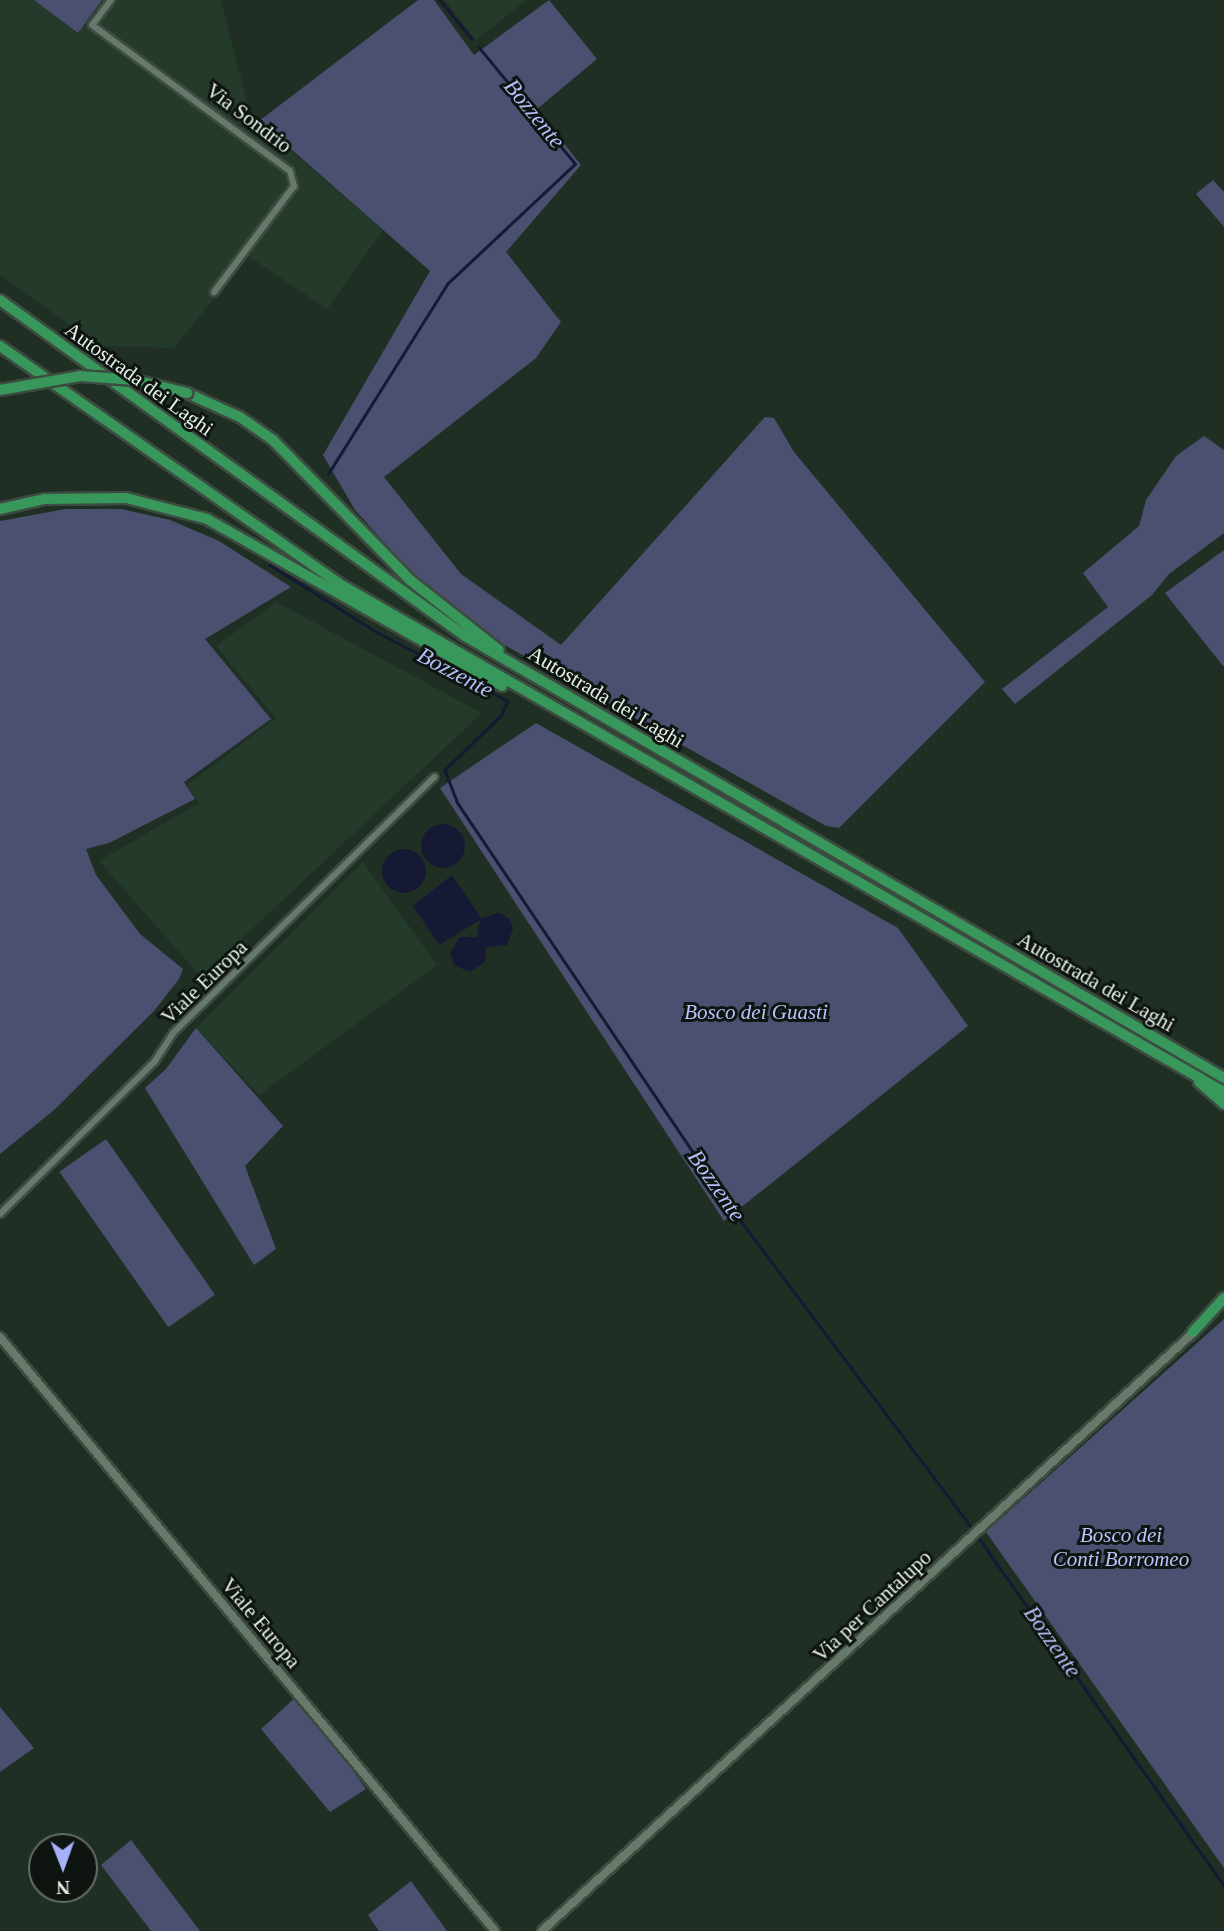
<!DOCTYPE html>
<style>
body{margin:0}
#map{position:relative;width:1224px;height:1931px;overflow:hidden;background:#1f2f23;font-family:Georgia,serif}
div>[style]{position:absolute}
.built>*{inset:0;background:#243a2a}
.forest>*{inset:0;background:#4b5070;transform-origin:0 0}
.water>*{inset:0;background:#161934}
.round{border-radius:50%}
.stream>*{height:2.5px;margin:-1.25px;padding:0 1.25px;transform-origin:1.25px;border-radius:1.25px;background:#161934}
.roads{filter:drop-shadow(2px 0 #3d4b41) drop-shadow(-2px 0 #3d4b41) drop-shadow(0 2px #3d4b41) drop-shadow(0 -2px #3d4b41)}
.minor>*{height:6px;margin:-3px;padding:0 3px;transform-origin:3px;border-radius:3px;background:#67796b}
.tertiary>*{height:8px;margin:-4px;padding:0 4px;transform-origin:4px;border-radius:4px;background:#67796b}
.motorway>*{height:10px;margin:-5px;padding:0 5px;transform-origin:5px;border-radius:5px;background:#38975a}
.bridges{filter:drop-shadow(2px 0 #3d4b41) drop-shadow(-2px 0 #3d4b41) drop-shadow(0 2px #3d4b41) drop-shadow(0 -2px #3d4b41)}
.motorway-bridge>*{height:10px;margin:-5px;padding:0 5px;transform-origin:5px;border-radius:5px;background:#38975a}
span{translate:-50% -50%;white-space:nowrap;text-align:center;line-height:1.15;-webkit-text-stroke:6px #0e1510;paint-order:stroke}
.street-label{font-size:21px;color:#e6f0e8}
.park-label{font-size:21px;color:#b9c3fd;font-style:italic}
.water-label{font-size:23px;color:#b5bff9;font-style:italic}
.north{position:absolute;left:28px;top:1833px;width:70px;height:70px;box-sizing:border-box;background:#0e1510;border:2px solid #646d66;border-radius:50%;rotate:179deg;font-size:19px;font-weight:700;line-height:28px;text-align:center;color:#e6f0e8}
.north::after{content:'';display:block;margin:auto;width:24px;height:32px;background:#a6b1fc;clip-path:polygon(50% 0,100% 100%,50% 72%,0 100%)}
</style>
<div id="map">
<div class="built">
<div style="clip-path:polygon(0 0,34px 0,78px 33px,102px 0,221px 0,251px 117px,383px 230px,327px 309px,248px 256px,174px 348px,99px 346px,0 275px)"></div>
<div style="clip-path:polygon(445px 0,527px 0,476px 40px)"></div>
<div style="clip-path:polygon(276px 602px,482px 713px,201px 977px,99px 861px,199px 803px,187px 785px,276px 718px,216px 646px)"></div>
<div style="clip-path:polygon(363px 862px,437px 965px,259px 1095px,196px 1028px)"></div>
</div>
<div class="forest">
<div style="clip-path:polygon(34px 0,102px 0,78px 33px)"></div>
<div style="clip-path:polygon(418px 0,434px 0,474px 55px,549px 0,597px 59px,537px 109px,581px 165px,506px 252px,561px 322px,536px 358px,384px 477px,461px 574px,561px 645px,765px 417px,774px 418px,794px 452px,985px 682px,839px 828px,826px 826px,501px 643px,421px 583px,355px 510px,323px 455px,430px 271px,259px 121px)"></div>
<div style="clip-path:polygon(1213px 180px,1224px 192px,1224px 227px,1196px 194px)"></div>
<div style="clip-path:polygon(1204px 436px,1224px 450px,1224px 533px,1169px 574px,1152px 595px,1015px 704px,1002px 689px,1108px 607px,1083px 573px,1139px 526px,1146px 500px,1176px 456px)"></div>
<div style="clip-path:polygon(66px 509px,121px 509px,170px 520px,219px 541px,291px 587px,205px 639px,271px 719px,184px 782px,195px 799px,109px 843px,86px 849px,96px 875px,140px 934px,183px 969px,179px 979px,154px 1011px,54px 1110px,0 1154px,0 521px)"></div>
<div style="clip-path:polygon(1224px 550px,1224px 666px,1223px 666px,1165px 593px)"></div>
<div style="clip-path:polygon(536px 723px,898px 928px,968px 1026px,724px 1221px,440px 788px)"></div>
<div style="clip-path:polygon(196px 1028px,283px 1126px,245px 1166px,276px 1249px,254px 1265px,145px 1088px,166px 1069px)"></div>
<div style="left:106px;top:1139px;width:190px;height:57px;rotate:55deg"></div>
<div style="clip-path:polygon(1224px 1319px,1224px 1868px,986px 1532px)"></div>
<div style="clip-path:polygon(298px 1695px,366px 1789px,330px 1812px,261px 1729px)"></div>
<div style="clip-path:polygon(0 1707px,34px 1748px,0 1772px)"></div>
<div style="clip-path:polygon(131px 1840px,200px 1931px,151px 1931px,101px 1865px)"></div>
<div style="clip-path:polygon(411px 1881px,447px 1931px,379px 1931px,368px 1915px)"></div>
</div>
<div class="water">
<div class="round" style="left:421px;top:824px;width:44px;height:44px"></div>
<div class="round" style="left:382px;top:849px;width:44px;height:44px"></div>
<div style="clip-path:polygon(452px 875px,481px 918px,499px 913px,509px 918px,513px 929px,507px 945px,486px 947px,485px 962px,470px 972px,454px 965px,450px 953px,460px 937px,477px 937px,480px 920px,439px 945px,413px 906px)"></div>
</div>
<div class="stream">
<div style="left:440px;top:0;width:50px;rotate:50.6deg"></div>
<div style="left:328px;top:474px;width:224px;rotate:-57.9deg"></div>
<div style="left:447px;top:284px;width:175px;rotate:-43.2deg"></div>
<div style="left:575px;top:164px;width:151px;rotate:-129.6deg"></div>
<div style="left:270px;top:565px;width:126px;rotate:32.1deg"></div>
<div style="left:377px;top:632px;width:148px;rotate:27.8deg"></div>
<div style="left:508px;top:701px;width:17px;rotate:115deg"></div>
<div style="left:501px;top:716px;width:78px;rotate:136deg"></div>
<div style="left:445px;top:770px;width:34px;rotate:69deg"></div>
<div style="left:457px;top:802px;width:485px;rotate:56deg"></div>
<div style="left:728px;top:1204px;width:409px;rotate:53deg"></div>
<div style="left:974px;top:1531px;width:434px;rotate:54.8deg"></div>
</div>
<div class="roads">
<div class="minor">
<div style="left:111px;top:0;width:31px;rotate:127deg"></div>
<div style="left:92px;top:25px;width:246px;rotate:36.4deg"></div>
<div style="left:290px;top:171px;width:16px;rotate:75deg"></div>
<div style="left:294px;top:186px;width:133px;rotate:127deg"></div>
<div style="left:0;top:1214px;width:218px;rotate:-44.6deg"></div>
<div style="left:155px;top:1061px;width:33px;rotate:-57deg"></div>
<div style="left:173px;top:1033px;width:366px;rotate:-44.4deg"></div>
</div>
<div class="tertiary">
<div style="left:0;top:1337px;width:773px;rotate:50.19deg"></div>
<div style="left:542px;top:1931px;width:888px;rotate:-42.58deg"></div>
</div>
<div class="motorway">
<div style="left:0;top:300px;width:574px;rotate:35.85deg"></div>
<div style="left:465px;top:636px;width:878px;rotate:30.21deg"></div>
<div style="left:0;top:346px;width:413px;rotate:35deg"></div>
<div style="left:338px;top:583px;width:1022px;rotate:29.88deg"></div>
<div style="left:187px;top:393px;width:58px;rotate:24.4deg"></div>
<div style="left:240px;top:417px;width:40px;rotate:34.9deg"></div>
<div style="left:273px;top:440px;width:196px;rotate:45.6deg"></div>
<div style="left:410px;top:580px;width:113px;rotate:38.2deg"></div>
<div style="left:0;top:509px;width:45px;rotate:-12.8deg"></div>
<div style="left:44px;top:499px;width:82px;rotate:-0.7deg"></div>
<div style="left:126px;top:498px;width:84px;rotate:14.5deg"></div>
<div style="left:207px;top:519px;width:339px;rotate:29.5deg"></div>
<div style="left:1199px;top:1082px;width:33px;rotate:41deg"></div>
<div style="left:1193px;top:1332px;width:46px;rotate:-47.6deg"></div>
</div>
</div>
<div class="bridges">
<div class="motorway-bridge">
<div style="left:0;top:390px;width:81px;rotate:-9.9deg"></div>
<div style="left:80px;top:376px;width:55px;rotate:4.2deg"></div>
<div style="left:135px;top:380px;width:54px;rotate:14deg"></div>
</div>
</div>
<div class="street-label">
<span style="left:249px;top:118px;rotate:37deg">Via Sondrio</span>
<span style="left:139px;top:379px;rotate:36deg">Autostrada dei Laghi</span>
<span style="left:606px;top:697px;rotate:31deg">Autostrada dei Laghi</span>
<span style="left:204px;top:982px;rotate:-44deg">Viale Europa</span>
<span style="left:1096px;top:982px;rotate:30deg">Autostrada dei Laghi</span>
<span style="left:872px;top:1606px;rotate:-43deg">Via per Cantalupo</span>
<span style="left:261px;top:1623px;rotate:50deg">Viale Europa</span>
</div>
<div class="park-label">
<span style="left:756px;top:1012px">Bosco dei Guasti</span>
<span style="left:1121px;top:1547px">Bosco dei<br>Conti Borromeo</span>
</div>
<div class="water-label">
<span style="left:534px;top:114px;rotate:51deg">Bozzente</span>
<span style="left:455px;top:673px;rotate:28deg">Bozzente</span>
<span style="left:716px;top:1186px;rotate:55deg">Bozzente</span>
<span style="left:1052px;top:1642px;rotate:55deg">Bozzente</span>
</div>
<div class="north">N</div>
</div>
